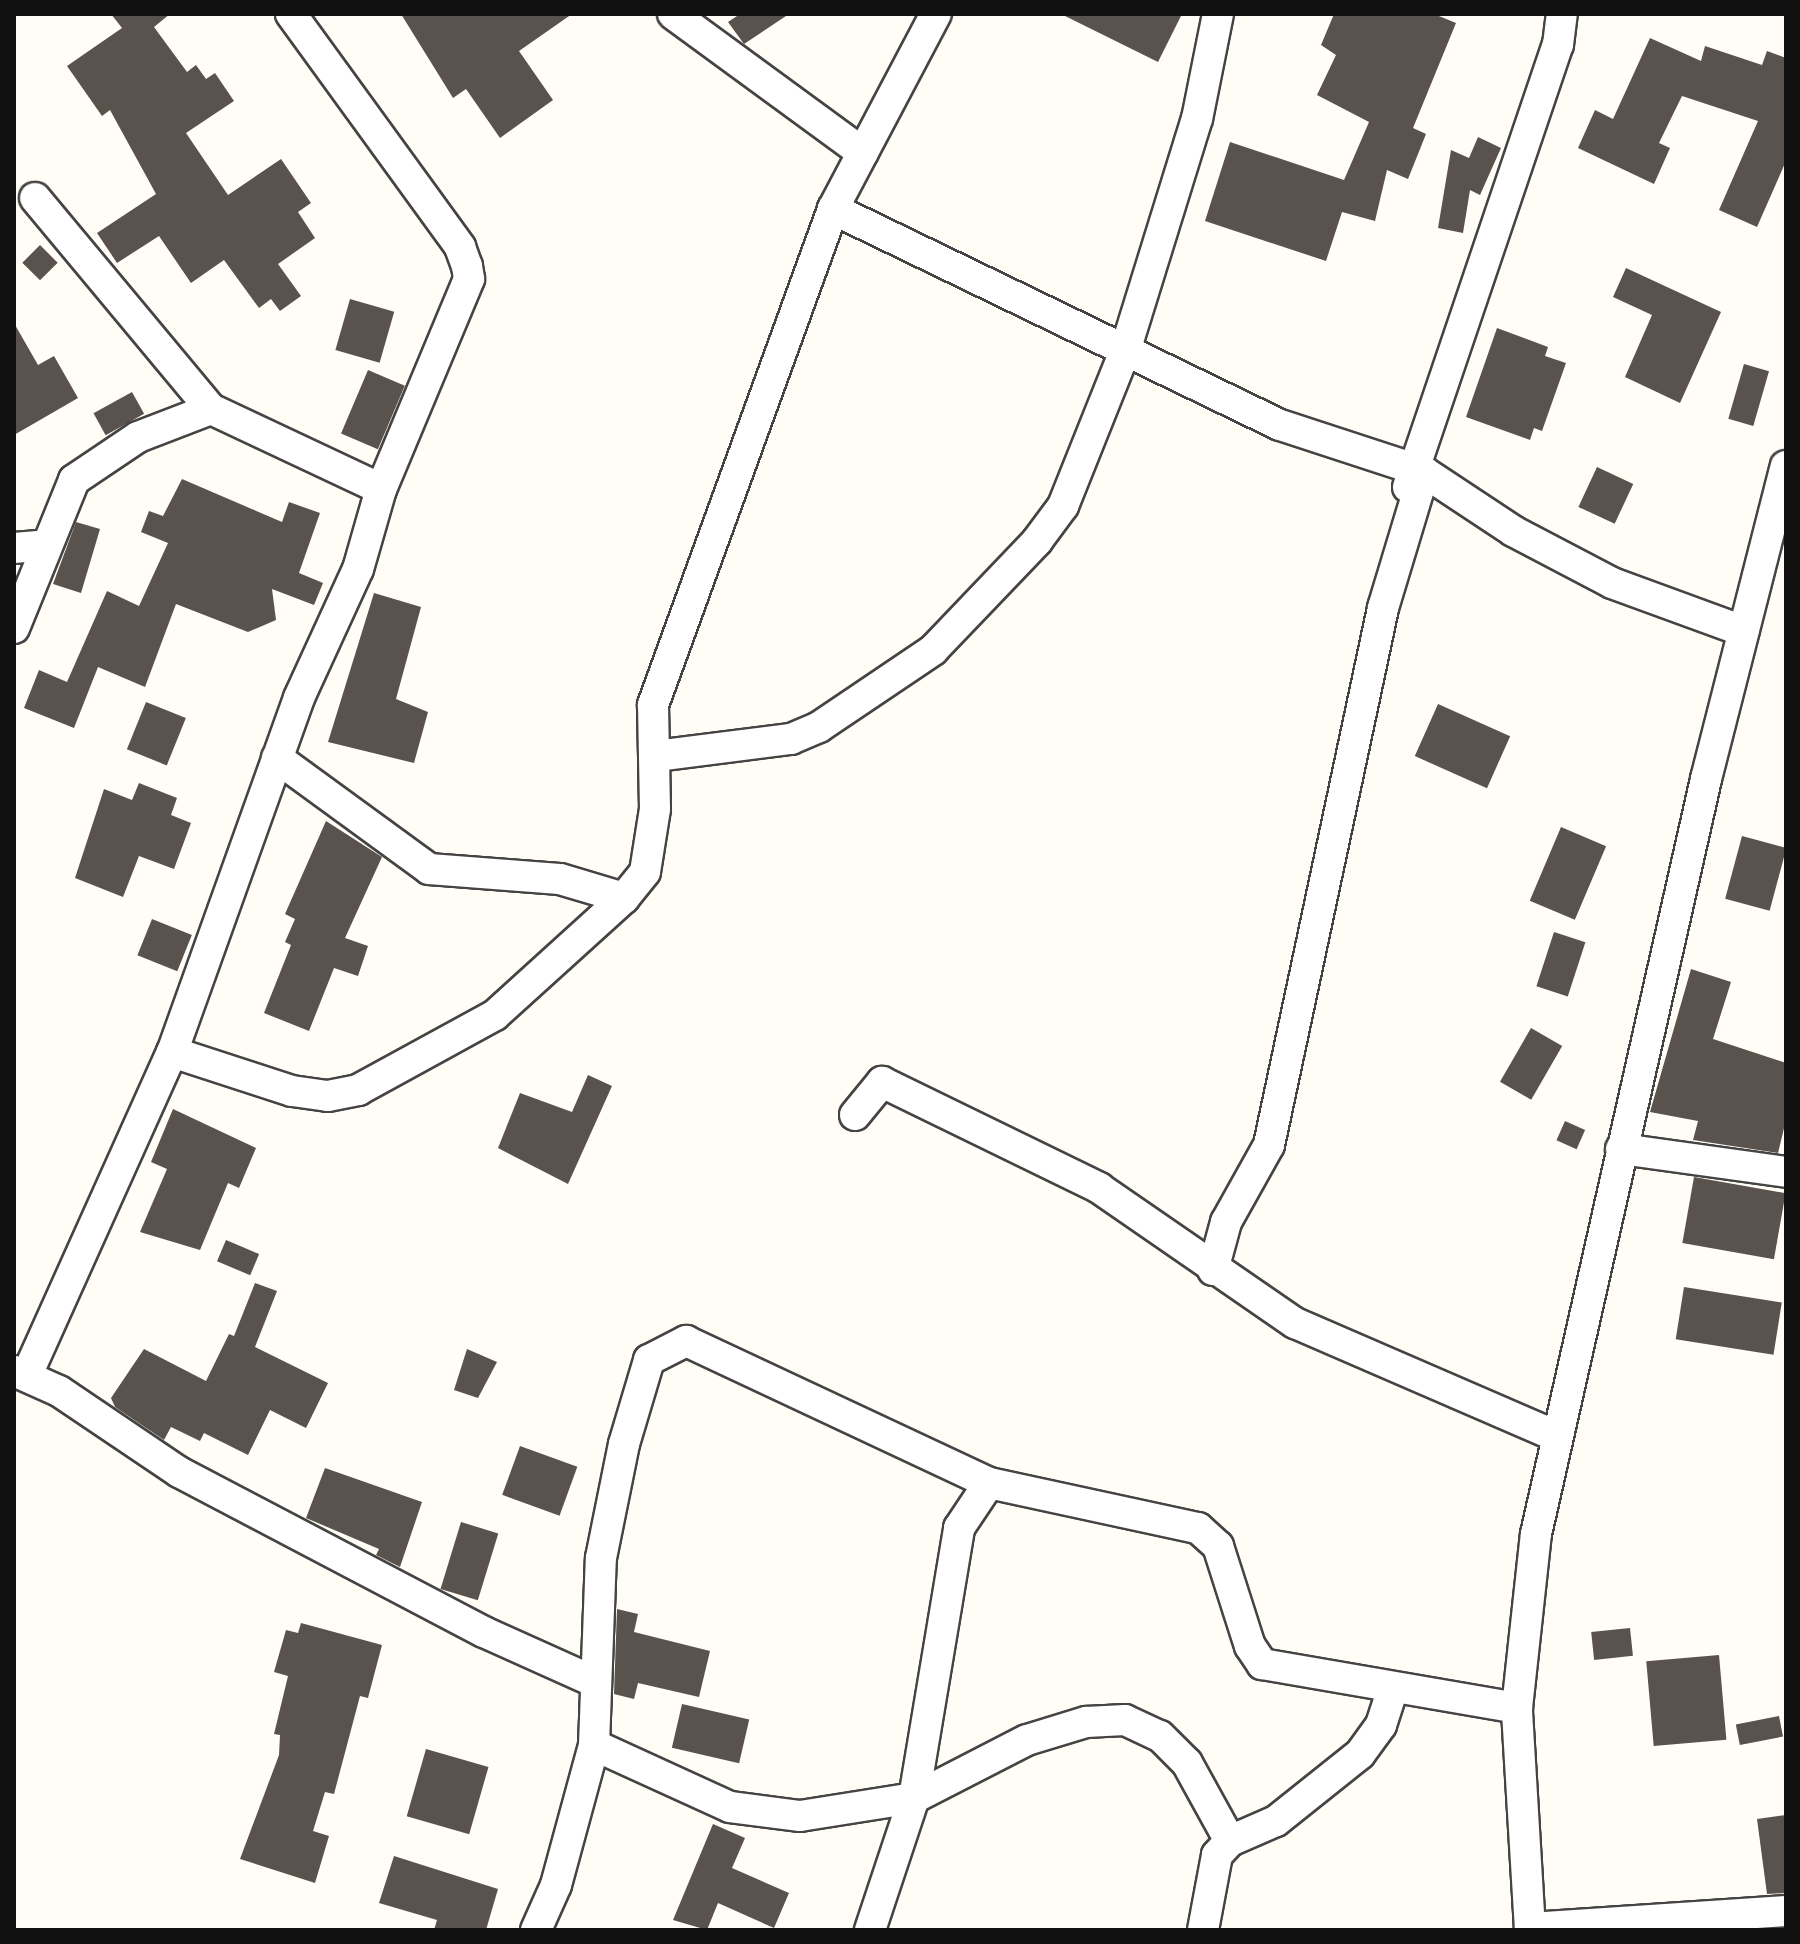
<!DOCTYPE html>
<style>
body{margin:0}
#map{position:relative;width:1800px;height:1944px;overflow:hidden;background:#fffdf5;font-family:"Zilla Slab",serif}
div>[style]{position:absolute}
.building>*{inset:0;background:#5a524d;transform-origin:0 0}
.roads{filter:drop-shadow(2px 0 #444) drop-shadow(-2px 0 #444) drop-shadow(0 2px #444) drop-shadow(0 -2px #444)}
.minor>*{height:30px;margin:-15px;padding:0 15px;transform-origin:15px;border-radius:15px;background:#fff}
span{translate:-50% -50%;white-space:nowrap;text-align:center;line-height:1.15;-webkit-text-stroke:8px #fff;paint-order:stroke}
.frame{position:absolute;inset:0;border:16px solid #111;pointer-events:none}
</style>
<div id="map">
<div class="building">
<div style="clip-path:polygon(111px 14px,170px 14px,154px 27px,187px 72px,196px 65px,206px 79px,215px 73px,234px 101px,186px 133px,228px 195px,281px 159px,311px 203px,298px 212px,315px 238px,278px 264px,301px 296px,280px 311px,271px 299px,259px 308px,224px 260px,191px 283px,159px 236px,117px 263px,97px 233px,156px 194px,110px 110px,102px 116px,67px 66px,122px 28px)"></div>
<div style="clip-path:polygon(401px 14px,572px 14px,519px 51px,553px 100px,500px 138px,466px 89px,453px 98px)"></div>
<div style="clip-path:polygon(740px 14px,789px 14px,744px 44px,728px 22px)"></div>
<div style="clip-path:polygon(1061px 14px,1182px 14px,1158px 62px)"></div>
<div style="clip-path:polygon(1334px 14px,1434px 14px,1456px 23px,1413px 128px,1426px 134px,1408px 179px,1387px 170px,1375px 221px,1342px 212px,1326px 261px,1205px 221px,1230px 142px,1344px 180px,1369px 122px,1317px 95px,1336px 55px,1321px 45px)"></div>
<div style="clip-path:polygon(1650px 38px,1701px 61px,1705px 46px,1762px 65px,1767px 51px,1786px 58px,1786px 161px,1757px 227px,1719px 210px,1758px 121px,1682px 96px,1659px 143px,1670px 148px,1654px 184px,1578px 148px,1595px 110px,1613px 119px)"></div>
<div style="clip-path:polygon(1478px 137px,1501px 148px,1480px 195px,1470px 190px,1463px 233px,1438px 228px,1451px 150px,1469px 158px)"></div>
<div style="left:40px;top:245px;width:25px;height:25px;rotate:45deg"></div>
<div style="clip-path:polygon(1626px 268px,1721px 312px,1680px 403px,1625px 377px,1652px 315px,1613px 297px)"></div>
<div style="left:350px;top:299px;width:46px;height:53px;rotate:16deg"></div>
<div style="clip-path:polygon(14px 323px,38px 365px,54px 356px,78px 398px,14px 435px)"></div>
<div style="clip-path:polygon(1497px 328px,1548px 347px,1545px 356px,1566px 363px,1542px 431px,1534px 428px,1530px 440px,1466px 417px)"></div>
<div style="left:1744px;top:364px;width:26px;height:57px;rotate:16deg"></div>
<div style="left:368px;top:370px;width:40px;height:69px;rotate:23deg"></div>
<div style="left:132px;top:392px;width:25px;height:44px;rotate:61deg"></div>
<div style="left:1597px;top:467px;width:40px;height:44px;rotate:25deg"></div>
<div style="clip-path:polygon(182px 479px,282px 522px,289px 502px,320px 513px,299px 573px,323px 583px,314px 605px,272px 589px,276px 620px,248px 632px,176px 604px,145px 687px,98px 667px,74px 728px,24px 708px,39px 670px,67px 682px,107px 591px,139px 606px,168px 543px,141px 532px,149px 511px,163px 516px)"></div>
<div style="clip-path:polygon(76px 522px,100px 529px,81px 593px,53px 584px)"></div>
<div style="clip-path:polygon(374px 593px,421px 607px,396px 699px,428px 712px,414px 763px,328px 742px)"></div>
<div style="left:146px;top:702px;width:43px;height:51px;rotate:22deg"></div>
<div style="left:1438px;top:704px;width:79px;height:57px;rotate:24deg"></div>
<div style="clip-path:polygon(139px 783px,177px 798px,171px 815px,191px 823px,174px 869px,139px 856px,123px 897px,75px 878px,104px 789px,132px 800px)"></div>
<div style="clip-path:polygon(326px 821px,382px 857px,345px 938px,368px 946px,358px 976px,334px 968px,309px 1031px,264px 1013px,291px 945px,285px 942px,295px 919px,285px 914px)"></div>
<div style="left:1561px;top:827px;width:49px;height:80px;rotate:23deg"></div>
<div style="left:1742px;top:836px;width:46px;height:65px;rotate:15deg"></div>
<div style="left:152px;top:919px;width:43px;height:39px;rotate:22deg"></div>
<div style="left:1554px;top:932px;width:33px;height:57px;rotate:18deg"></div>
<div style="clip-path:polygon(1691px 969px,1731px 982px,1713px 1039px,1786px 1063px,1786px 1120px,1778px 1153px,1693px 1140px,1698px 1121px,1650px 1112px)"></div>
<div style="left:1531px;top:1028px;width:36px;height:62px;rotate:30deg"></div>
<div style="clip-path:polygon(588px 1075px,612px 1086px,568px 1184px,498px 1148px,520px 1093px,572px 1112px)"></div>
<div style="clip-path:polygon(173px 1109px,256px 1148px,239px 1188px,228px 1183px,200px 1250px,140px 1232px,167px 1169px,151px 1162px)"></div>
<div style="left:1565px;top:1121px;width:22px;height:21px;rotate:24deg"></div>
<div style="left:1694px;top:1177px;width:93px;height:67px;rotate:10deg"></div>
<div style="left:226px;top:1240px;width:36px;height:23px;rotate:23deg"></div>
<div style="clip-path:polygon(255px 1283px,277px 1291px,255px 1347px,328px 1383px,306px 1428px,270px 1410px,248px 1455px,204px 1433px,200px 1441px,171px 1427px,164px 1440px,115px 1407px,111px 1398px,144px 1349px,206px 1381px,229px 1334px,234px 1336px)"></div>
<div style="left:1684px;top:1287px;width:99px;height:53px;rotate:9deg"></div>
<div style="clip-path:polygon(467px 1349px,497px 1362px,478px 1398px,454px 1390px)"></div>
<div style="left:520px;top:1446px;width:61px;height:52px;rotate:20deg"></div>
<div style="clip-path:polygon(325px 1468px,422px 1502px,400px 1567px,376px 1555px,379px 1549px,306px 1518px)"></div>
<div style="left:461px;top:1522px;width:39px;height:70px;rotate:17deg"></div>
<div style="clip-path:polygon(617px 1609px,638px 1614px,634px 1632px,710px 1651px,699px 1697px,638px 1683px,634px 1699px,614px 1694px)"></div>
<div style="clip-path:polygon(301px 1623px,382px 1645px,368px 1698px,360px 1696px,334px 1794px,325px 1792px,313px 1831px,329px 1836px,315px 1883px,240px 1859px,279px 1755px,280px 1735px,274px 1734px,288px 1676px,274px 1672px,286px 1630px,298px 1633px)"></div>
<div style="left:1630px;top:1628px;width:28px;height:39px;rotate:84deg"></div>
<div style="left:1719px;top:1655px;width:85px;height:73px;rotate:85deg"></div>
<div style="left:682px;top:1704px;width:69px;height:45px;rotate:13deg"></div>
<div style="left:1779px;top:1716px;width:21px;height:44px;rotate:79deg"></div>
<div style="left:426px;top:1749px;width:65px;height:70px;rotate:16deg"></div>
<div style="clip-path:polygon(1786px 1815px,1786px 1893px,1767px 1894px,1757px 1819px)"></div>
<div style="clip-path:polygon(713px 1824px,745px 1838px,732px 1868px,789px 1893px,774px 1928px,718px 1903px,707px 1930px,673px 1920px)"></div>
<div style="clip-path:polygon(394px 1856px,498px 1889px,486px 1930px,434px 1930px,437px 1920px,379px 1903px)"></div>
</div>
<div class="roads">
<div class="minor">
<div style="left:291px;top:14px;width:288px;rotate:54deg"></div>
<div style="left:460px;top:247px;width:20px;rotate:70deg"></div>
<div style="left:467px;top:266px;width:13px;rotate:81deg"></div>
<div style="left:469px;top:279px;width:228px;rotate:112.7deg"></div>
<div style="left:673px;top:14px;width:235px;rotate:36.2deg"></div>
<div style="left:35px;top:198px;width:275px;rotate:50.2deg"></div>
<div style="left:833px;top:209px;width:496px;rotate:25.8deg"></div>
<div style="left:1280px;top:425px;width:151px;rotate:18.1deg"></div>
<div style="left:1424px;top:472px;width:107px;rotate:33.5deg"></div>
<div style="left:1513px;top:531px;width:112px;rotate:27.7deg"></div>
<div style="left:1612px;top:583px;width:140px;rotate:20.1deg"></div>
<div style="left:1408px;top:487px;width:467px;rotate:-71.3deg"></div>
<div style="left:1558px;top:45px;width:31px;rotate:-83deg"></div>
<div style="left:14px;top:548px;width:33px;rotate:-5deg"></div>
<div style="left:14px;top:628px;width:160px;rotate:-67.9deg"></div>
<div style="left:74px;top:480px;width:77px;rotate:-33.9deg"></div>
<div style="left:138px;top:437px;width:78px;rotate:-21deg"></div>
<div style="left:211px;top:409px;width:188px;rotate:25.2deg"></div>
<div style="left:381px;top:489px;width:83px;rotate:106deg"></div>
<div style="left:358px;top:569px;width:142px;rotate:114.6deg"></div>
<div style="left:299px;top:698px;width:376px;rotate:109.7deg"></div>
<div style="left:172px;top:1052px;width:353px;rotate:114.2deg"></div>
<div style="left:656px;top:756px;width:136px;rotate:-7.2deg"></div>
<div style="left:791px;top:739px;width:30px;rotate:-23deg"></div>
<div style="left:819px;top:727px;width:138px;rotate:-34deg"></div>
<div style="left:933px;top:650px;width:151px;rotate:-46.3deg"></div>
<div style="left:1037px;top:541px;width:44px;rotate:-53.4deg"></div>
<div style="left:1063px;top:506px;width:167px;rotate:-68.2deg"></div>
<div style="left:1125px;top:351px;width:243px;rotate:-72.8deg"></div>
<div style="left:1197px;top:119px;width:107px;rotate:-78.7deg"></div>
<div style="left:277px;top:758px;width:188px;rotate:36.1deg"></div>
<div style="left:429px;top:869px;width:131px;rotate:4.4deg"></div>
<div style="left:560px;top:879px;width:67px;rotate:16.5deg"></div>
<div style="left:172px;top:1052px;width:126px;rotate:18deg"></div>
<div style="left:292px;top:1091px;width:36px;rotate:8deg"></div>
<div style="left:328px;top:1096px;width:31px;rotate:-11deg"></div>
<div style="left:358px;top:1090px;width:156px;rotate:-28.7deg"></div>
<div style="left:495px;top:1015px;width:174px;rotate:-42.2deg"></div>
<div style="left:624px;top:898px;width:33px;rotate:-51deg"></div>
<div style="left:645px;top:872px;width:64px;rotate:-81deg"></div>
<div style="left:655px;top:809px;width:104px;rotate:-91.1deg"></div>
<div style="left:653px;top:705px;width:528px;rotate:-70.05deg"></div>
<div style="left:833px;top:209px;width:221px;rotate:-62.2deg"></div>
<div style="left:855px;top:1115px;width:43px;rotate:-50.7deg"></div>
<div style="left:882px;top:1082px;width:242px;rotate:26deg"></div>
<div style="left:1099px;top:1188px;width:238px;rotate:34.6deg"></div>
<div style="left:1295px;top:1323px;width:282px;rotate:23.4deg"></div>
<div style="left:1621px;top:1149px;width:167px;rotate:7.9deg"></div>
<div style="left:1213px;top:1270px;width:50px;rotate:-74.8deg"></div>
<div style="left:1226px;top:1222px;width:88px;rotate:-60.8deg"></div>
<div style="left:1269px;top:1145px;width:549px;rotate:-78.01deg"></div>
<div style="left:1383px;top:608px;width:142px;rotate:-73.2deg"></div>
<div style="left:14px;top:1371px;width:49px;rotate:24deg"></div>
<div style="left:59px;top:1391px;width:145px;rotate:34deg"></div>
<div style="left:179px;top:1472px;width:344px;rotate:27.7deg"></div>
<div style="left:484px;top:1632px;width:120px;rotate:24.2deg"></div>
<div style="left:594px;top:1745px;width:149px;rotate:24.5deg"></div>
<div style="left:730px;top:1807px;width:71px;rotate:7.3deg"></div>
<div style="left:800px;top:1816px;width:115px;rotate:-9deg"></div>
<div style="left:914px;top:1798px;width:127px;rotate:-27.2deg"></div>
<div style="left:1027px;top:1740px;width:62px;rotate:-17deg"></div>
<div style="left:1086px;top:1722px;width:39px;rotate:-3deg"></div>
<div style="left:1125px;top:1720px;width:38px;rotate:25deg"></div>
<div style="left:1160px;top:1736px;width:38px;rotate:45deg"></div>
<div style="left:1187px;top:1763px;width:89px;rotate:61.1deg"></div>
<div style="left:1530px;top:1928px;width:257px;rotate:-3.8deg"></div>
<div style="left:536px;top:1930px;width:49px;rotate:-66deg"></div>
<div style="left:556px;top:1885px;width:145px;rotate:-74.8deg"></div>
<div style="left:594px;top:1745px;width:187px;rotate:-87.9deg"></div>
<div style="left:601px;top:1558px;width:116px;rotate:-78.6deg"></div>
<div style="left:624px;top:1444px;width:88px;rotate:-73.4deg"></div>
<div style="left:649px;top:1360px;width:42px;rotate:-27.2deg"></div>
<div style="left:686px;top:1341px;width:335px;rotate:25.1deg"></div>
<div style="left:989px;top:1483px;width:214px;rotate:12.2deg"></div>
<div style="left:1198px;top:1528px;width:27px;rotate:42deg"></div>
<div style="left:1218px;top:1546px;width:105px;rotate:72.3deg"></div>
<div style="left:1250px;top:1646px;width:22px;rotate:56deg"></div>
<div style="left:1262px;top:1664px;width:259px;rotate:9.8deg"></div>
<div style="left:870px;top:1930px;width:139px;rotate:-71.6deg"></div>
<div style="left:914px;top:1798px;width:274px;rotate:-80.5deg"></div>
<div style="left:959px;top:1528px;width:54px;rotate:-56.3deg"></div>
<div style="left:1203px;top:1930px;width:76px;rotate:-79.4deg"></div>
<div style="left:1217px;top:1855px;width:19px;rotate:-47deg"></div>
<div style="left:1230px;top:1841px;width:50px;rotate:-23.5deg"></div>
<div style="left:1276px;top:1821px;width:107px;rotate:-38.6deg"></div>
<div style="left:1360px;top:1754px;width:36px;rotate:-54deg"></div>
<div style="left:1381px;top:1725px;width:39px;rotate:-72deg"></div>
<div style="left:1530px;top:1930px;width:222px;rotate:-93.4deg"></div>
<div style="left:1517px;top:1708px;width:175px;rotate:-83.8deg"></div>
<div style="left:1536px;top:1534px;width:774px;rotate:-77.31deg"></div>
<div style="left:1706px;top:779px;width:323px;rotate:-75.7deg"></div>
</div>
</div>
<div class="frame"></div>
</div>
